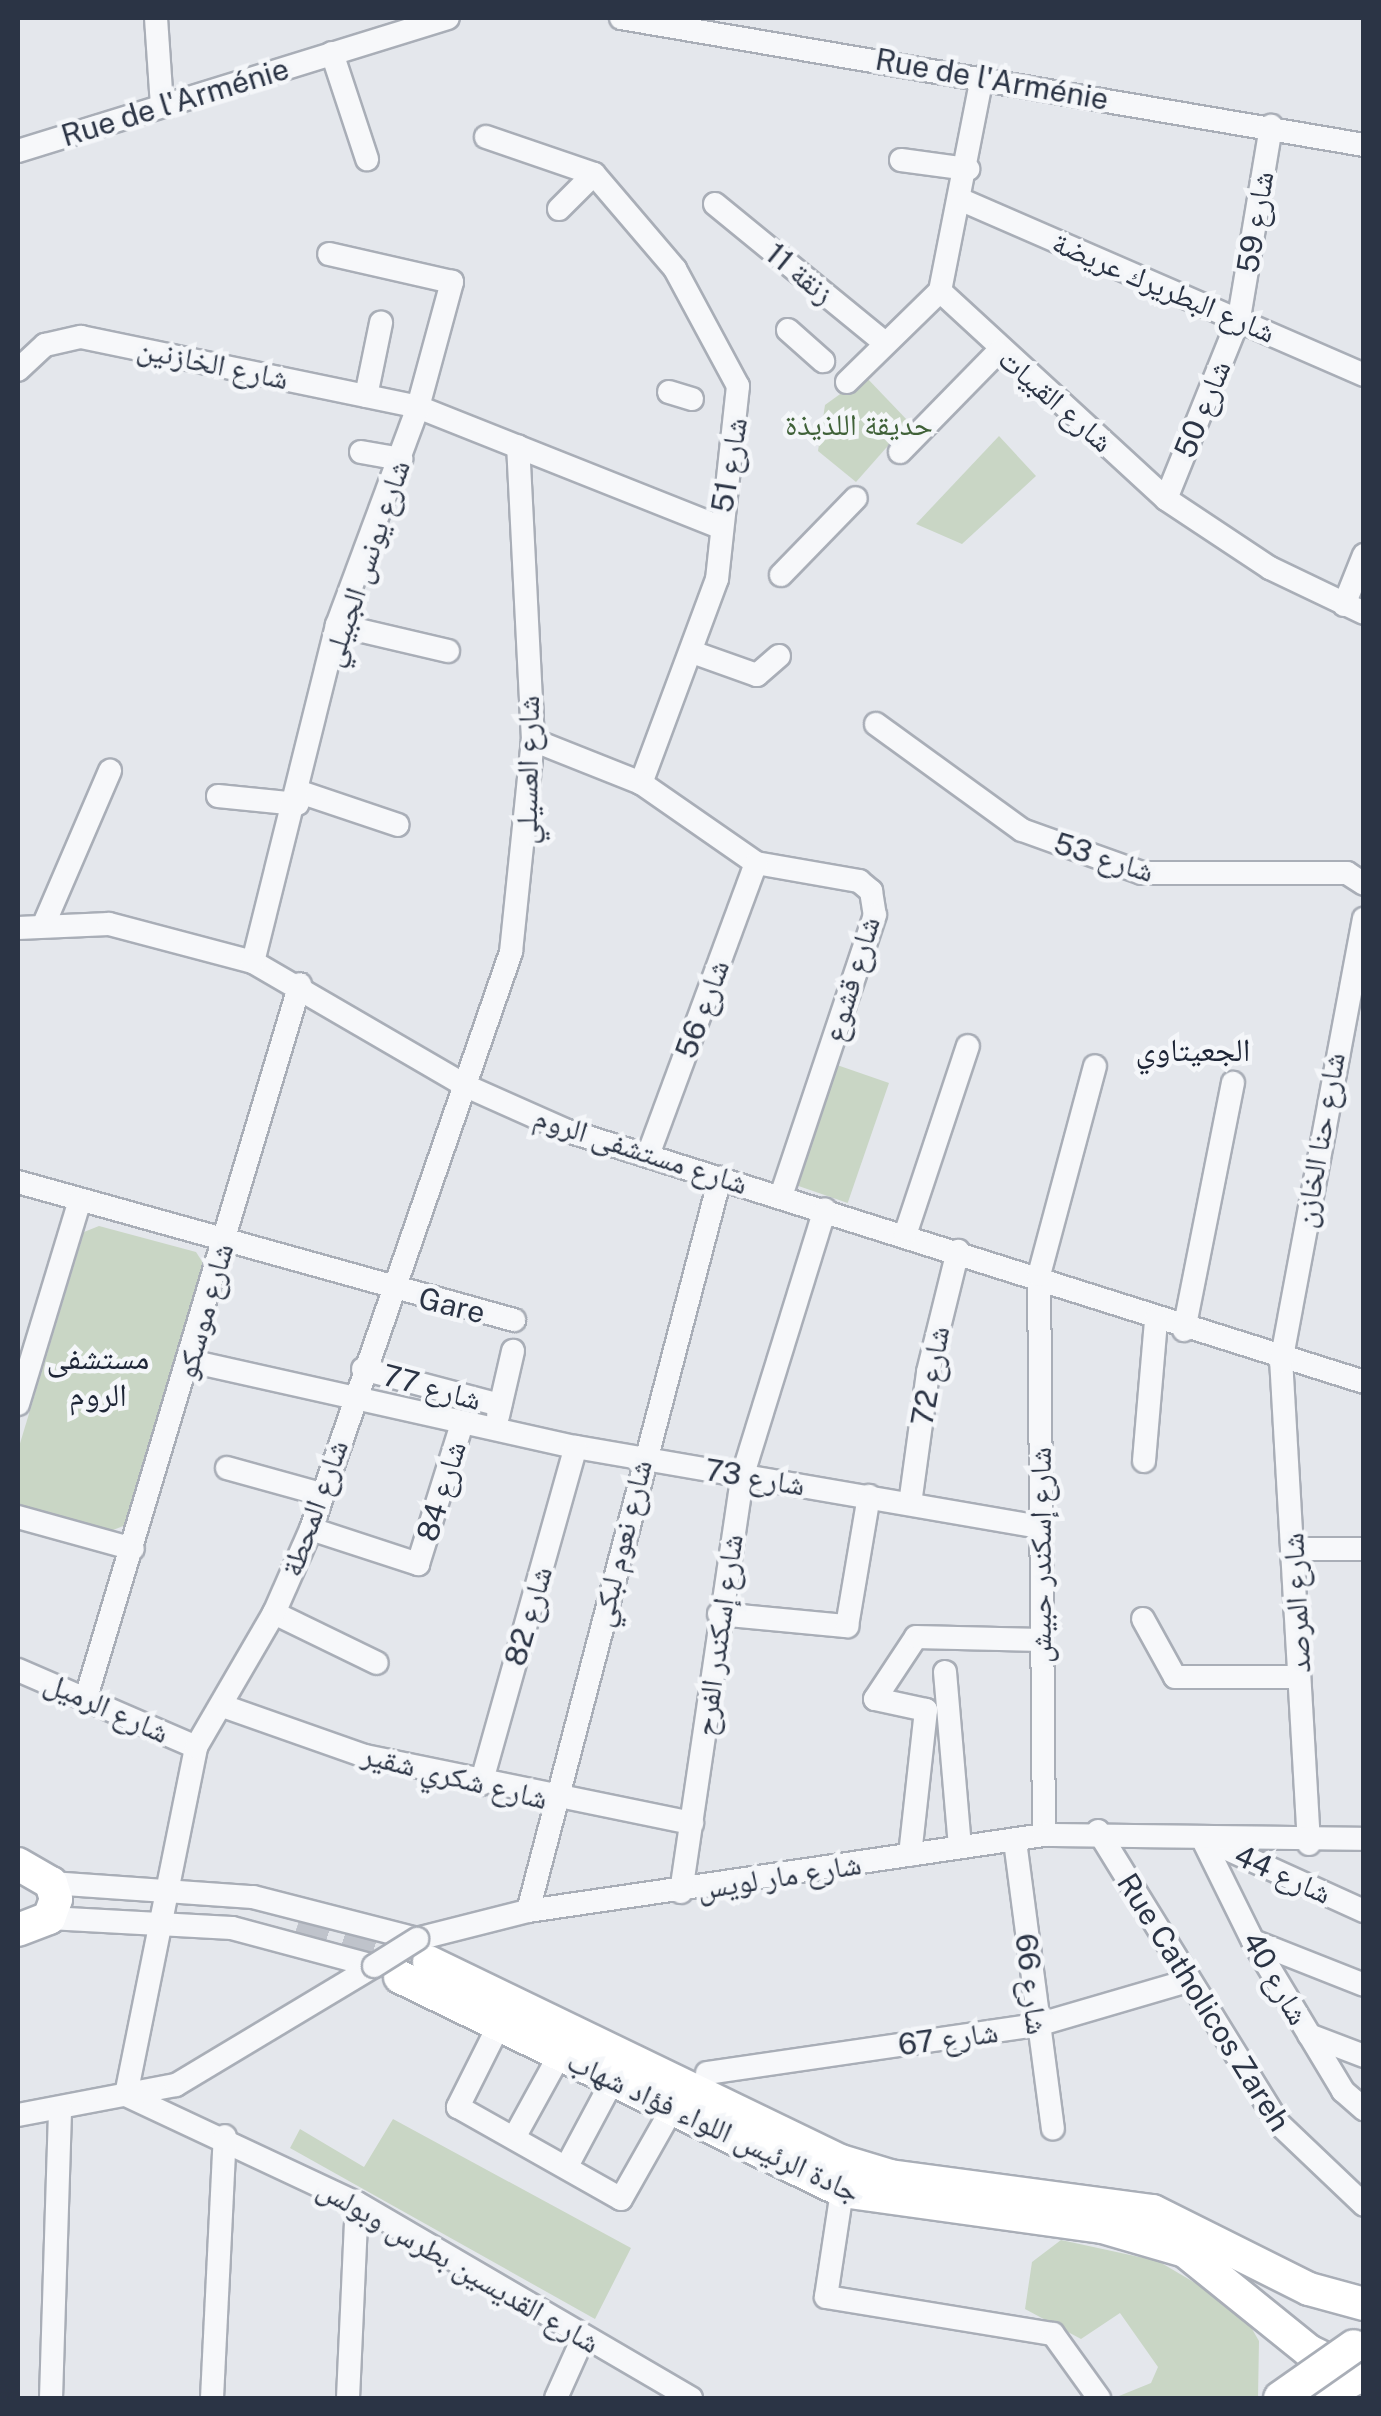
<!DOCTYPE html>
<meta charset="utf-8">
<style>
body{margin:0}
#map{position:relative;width:1381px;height:2416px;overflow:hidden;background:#e4e7ec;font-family:"Public Sans","Noto Naskh Arabic",sans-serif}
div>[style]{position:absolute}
.green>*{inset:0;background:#c9d6c5;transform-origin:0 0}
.highway-tunnel>*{height:32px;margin-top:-16px;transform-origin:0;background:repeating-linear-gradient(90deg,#bfc3cb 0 32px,transparent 0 48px)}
.roads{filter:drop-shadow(2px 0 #a9aeb7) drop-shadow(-2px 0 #a9aeb7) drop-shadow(0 2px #a9aeb7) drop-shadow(0 -2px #a9aeb7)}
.minor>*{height:22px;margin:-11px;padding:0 11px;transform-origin:11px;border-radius:11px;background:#f7f8fa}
.highway>*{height:32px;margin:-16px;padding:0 16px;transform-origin:16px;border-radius:16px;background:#fff}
.bridges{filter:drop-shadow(2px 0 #a9aeb7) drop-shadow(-2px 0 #a9aeb7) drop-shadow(0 2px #a9aeb7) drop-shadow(0 -2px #a9aeb7)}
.minor-bridge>*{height:22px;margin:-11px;padding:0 11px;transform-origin:11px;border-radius:11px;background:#f7f8fa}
.highway-bridge>*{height:32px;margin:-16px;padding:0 16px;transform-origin:16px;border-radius:16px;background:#fff}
span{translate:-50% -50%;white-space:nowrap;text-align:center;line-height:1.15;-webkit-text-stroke:9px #f4f6f9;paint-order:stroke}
.street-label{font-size:30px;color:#2b3445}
.park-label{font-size:30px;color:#3f6138}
.neighbourhood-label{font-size:32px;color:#1d2536}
.frame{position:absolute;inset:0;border:20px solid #2b3445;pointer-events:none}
</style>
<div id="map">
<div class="green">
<div style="clip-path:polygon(865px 376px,909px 422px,856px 482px,818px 451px,825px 405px)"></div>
<div style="clip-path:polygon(999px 436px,1036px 476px,962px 544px,916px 524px)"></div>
<div style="left:837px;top:1065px;width:55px;height:127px;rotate:19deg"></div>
<div style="clip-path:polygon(99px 1226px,196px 1252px,205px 1266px,126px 1525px,113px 1530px,18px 1506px,18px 1450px,84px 1232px)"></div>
<div style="clip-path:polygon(393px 2119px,631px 2248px,595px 2319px,290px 2148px,300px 2129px,364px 2167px)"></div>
<div style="clip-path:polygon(1061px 2240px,1158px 2261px,1241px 2310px,1259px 2341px,1258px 2398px,1114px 2398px,1151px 2383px,1158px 2367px,1120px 2313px,1081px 2339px,1025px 2309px,1032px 2262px)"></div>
</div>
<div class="highway-tunnel">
<div style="left:300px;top:1918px;width:131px;rotate:19.1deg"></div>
</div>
<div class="roads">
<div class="minor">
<div style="left:156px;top:18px;width:88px;rotate:86.1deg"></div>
<div style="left:621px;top:18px;width:754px;rotate:9.7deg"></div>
<div style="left:332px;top:53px;width:112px;rotate:71.7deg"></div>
<div style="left:982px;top:77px;width:218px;rotate:101.1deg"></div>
<div style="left:940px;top:291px;width:307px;rotate:42.6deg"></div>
<div style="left:1166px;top:499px;width:125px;rotate:33.6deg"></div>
<div style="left:1270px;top:568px;width:104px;rotate:25.6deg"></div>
<div style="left:486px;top:137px;width:114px;rotate:18.9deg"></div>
<div style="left:594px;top:174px;width:125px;rotate:49.5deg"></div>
<div style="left:675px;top:269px;width:133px;rotate:61.7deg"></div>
<div style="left:738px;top:386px;width:194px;rotate:96.2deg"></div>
<div style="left:717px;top:579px;width:218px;rotate:110.4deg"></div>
<div style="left:18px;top:151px;width:450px;rotate:-17.2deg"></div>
<div style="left:901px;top:160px;width:68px;rotate:7.7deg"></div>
<div style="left:964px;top:201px;width:436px;rotate:23.5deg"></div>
<div style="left:715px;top:204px;width:220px;rotate:39.3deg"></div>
<div style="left:559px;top:209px;width:49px;rotate:-45deg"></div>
<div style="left:788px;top:330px;width:47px;rotate:41.5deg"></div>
<div style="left:18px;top:370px;width:37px;rotate:-43deg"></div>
<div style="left:45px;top:345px;width:37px;rotate:-13deg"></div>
<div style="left:81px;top:337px;width:344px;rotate:11.7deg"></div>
<div style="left:418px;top:407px;width:324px;rotate:21.7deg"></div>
<div style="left:847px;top:382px;width:130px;rotate:-44.4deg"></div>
<div style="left:669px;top:392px;width:24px;rotate:17deg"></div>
<div style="left:366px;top:396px;width:75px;rotate:-78.4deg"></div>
<div style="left:361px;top:452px;width:41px;rotate:9.9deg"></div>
<div style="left:900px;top:452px;width:141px;rotate:-45.6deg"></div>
<div style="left:1166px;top:499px;width:195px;rotate:-68deg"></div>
<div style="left:1239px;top:318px;width:195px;rotate:-80.5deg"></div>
<div style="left:781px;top:575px;width:107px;rotate:-45.8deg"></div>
<div style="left:1344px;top:605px;width:54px;rotate:-68.2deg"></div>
<div style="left:337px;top:625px;width:114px;rotate:13.2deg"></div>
<div style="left:692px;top:652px;width:69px;rotate:19.5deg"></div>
<div style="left:757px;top:675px;width:29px;rotate:-41deg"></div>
<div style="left:876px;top:724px;width:180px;rotate:36deg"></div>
<div style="left:1022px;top:830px;width:127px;rotate:19.7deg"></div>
<div style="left:1142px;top:873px;width:205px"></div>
<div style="left:1347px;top:873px;width:20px;rotate:33deg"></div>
<div style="left:533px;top:740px;width:116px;rotate:21.7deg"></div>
<div style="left:641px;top:783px;width:140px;rotate:34.8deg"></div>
<div style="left:756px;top:863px;width:105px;rotate:9.9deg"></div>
<div style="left:859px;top:881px;width:16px;rotate:40deg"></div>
<div style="left:871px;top:891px;width:24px;rotate:81deg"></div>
<div style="left:875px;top:915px;width:296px;rotate:108.5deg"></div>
<div style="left:300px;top:792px;width:103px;rotate:18.6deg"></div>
<div style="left:218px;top:796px;width:80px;rotate:5.7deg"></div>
<div style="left:44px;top:924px;width:167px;rotate:-66.7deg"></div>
<div style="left:18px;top:928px;width:91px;rotate:-2.5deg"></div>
<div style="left:109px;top:924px;width:149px;rotate:14.8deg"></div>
<div style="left:253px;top:962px;width:246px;rotate:30.2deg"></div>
<div style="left:466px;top:1086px;width:108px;rotate:24deg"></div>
<div style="left:565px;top:1130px;width:838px;rotate:17.5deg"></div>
<div style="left:253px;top:962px;width:347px;rotate:-76deg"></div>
<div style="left:337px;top:625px;width:233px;rotate:-69.6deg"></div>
<div style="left:418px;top:407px;width:130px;rotate:-74.8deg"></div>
<div style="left:452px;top:282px;width:126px;rotate:-167.2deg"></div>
<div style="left:648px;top:1155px;width:311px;rotate:-69.7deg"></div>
<div style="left:18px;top:1182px;width:515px;rotate:15.55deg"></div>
<div style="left:905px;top:1235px;width:199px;rotate:-71.6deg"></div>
<div style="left:1184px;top:1330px;width:252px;rotate:-78.8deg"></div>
<div style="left:190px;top:1361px;width:395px;rotate:12.6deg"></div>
<div style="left:576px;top:1447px;width:472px;rotate:9.8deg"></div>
<div style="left:363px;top:1369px;width:142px;rotate:14.7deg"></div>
<div style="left:18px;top:1404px;width:213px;rotate:-73.1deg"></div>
<div style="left:498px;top:1416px;width:67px;rotate:-77deg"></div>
<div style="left:1144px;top:1461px;width:142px;rotate:-85.1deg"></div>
<div style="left:227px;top:1468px;width:98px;rotate:15.5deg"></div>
<div style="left:910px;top:1504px;width:133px;rotate:-82.2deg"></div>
<div style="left:928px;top:1372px;width:125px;rotate:-76.1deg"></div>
<div style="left:18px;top:1517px;width:119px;rotate:15.5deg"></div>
<div style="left:311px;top:1529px;width:113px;rotate:18.1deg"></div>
<div style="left:418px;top:1564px;width:147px;rotate:-72.6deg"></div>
<div style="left:1293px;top:1549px;width:71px"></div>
<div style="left:274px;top:1613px;width:114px;rotate:25.9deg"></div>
<div style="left:719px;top:1614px;width:129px;rotate:5.4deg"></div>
<div style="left:847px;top:1626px;width:132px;rotate:-80.4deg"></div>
<div style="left:1143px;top:1619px;width:66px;rotate:61.1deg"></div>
<div style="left:1175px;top:1677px;width:124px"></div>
<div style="left:18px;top:1670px;width:194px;rotate:23.4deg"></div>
<div style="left:945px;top:1672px;width:175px;rotate:85.1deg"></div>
<div style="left:87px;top:1694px;width:741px;rotate:-73.3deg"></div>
<div style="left:223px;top:1706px;width:151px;rotate:19.4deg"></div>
<div style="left:365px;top:1756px;width:334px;rotate:11.6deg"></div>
<div style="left:481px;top:1784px;width:350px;rotate:-74.3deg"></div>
<div style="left:1098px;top:1831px;width:343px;rotate:58.3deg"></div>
<div style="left:1278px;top:2123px;width:119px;rotate:43.6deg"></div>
<div style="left:1044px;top:1835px;width:560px;rotate:-90.51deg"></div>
<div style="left:1039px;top:1275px;width:216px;rotate:-75deg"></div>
<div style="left:1202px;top:1838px;width:115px;rotate:63.7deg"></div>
<div style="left:1253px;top:1941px;width:175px;rotate:59deg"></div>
<div style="left:1343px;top:2091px;width:28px;rotate:41deg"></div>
<div style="left:1015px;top:1841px;width:290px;rotate:82.5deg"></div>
<div style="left:1214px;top:1843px;width:165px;rotate:24.4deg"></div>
<div style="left:1309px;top:1844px;width:483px;rotate:-93.3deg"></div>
<div style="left:1281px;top:1362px;width:451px;rotate:-79.4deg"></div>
<div style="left:910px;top:1855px;width:146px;rotate:-83.7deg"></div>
<div style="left:926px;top:1710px;width:52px;rotate:-167.8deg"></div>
<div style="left:875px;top:1699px;width:74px;rotate:-56.5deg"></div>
<div style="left:916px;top:1637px;width:125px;rotate:1.4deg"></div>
<div style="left:51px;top:1883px;width:202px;rotate:4deg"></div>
<div style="left:253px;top:1897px;width:169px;rotate:14.4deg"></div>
<div style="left:417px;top:1939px;width:114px;rotate:-14.2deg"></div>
<div style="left:528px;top:1911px;width:522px;rotate:-8.38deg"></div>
<div style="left:1044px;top:1835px;width:320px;rotate:0.7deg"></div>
<div style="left:681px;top:1892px;width:423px;rotate:-81.6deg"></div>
<div style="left:743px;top:1474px;width:277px;rotate:-72.8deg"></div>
<div style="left:528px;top:1911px;width:758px;rotate:-75.32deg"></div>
<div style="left:49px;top:1918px;width:183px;rotate:3.1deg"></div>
<div style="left:232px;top:1928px;width:147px;rotate:15deg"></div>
<div style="left:1253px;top:1941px;width:119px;rotate:21.6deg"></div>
<div style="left:499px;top:2025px;width:92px;rotate:116.6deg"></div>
<div style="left:458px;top:2107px;width:187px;rotate:29.4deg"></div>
<div style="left:621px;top:2199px;width:103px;rotate:-60.5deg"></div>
<div style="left:1309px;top:2035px;width:59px;rotate:20.9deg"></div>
<div style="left:707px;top:2073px;width:333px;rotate:-8.3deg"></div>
<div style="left:1037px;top:2025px;width:153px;rotate:-16.3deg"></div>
<div style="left:126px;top:2095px;width:355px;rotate:-78.6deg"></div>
<div style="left:196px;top:1747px;width:155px;rotate:-59.8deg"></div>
<div style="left:274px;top:1613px;width:92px;rotate:-66.2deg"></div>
<div style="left:311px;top:1529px;width:611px;rotate:-70.88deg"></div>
<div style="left:511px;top:952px;width:213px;rotate:-84.1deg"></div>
<div style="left:533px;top:740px;width:294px;rotate:-92.9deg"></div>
<div style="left:126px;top:2095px;width:255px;rotate:25.1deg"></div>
<div style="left:357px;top:2203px;width:387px;rotate:30.3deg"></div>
<div style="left:18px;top:2115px;width:161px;rotate:-10.8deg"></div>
<div style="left:176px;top:2085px;width:231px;rotate:-31deg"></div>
<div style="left:515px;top:2136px;width:94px;rotate:-61.2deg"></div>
<div style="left:567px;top:2166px;width:98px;rotate:-61.9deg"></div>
<div style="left:842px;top:2191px;width:107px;rotate:98.6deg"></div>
<div style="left:826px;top:2297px;width:230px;rotate:9.3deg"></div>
<div style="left:1053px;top:2334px;width:79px;rotate:54.3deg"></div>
<div style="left:51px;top:2398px;width:289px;rotate:-88.2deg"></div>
<div style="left:212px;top:2398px;width:262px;rotate:-87.2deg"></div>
<div style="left:348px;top:2398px;width:195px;rotate:-87.4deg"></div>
<div style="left:556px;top:2398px;width:66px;rotate:-65.8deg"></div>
</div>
<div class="highway">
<div style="left:18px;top:1864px;width:38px;rotate:30deg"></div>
<div style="left:51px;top:1883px;width:17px;rotate:73deg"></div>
<div style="left:56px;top:1899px;width:20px;rotate:110deg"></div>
<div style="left:49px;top:1918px;width:33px;rotate:159deg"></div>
<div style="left:429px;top:1962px;width:458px;rotate:25.8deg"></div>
<div style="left:841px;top:2161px;width:51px;rotate:17deg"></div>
<div style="left:890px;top:2176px;width:265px;rotate:7.6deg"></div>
<div style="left:1153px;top:2211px;width:174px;rotate:26.6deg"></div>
<div style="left:1309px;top:2289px;width:57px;rotate:15.3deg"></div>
<div style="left:400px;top:1977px;width:491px;rotate:25.8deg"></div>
<div style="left:842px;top:2191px;width:262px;rotate:7.9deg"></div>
<div style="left:1102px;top:2227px;width:86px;rotate:16.1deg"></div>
<div style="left:1185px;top:2251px;width:159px;rotate:38.9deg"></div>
<div style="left:1309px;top:2351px;width:55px;rotate:26.1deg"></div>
<div style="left:1318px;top:2398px;width:52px;rotate:-27.6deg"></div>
</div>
</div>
<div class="bridges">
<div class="minor-bridge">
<div style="left:374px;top:1966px;width:51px;rotate:-32.1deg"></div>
</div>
<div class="highway-bridge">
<div style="left:1280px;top:2398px;width:90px;rotate:-35.1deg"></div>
</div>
</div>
<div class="street-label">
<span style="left:992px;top:79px;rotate:10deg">Rue de l'Arménie</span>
<span style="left:175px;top:102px;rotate:-17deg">Rue de l'Arménie</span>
<span style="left:1255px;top:222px;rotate:-81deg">شارع 59</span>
<span style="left:800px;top:273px;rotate:39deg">زنقة 11</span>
<span style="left:1164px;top:287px;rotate:23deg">شارع البطريرك عريضة</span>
<span style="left:213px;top:363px;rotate:12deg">شارع الخازنين</span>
<span style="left:1056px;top:400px;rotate:41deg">شارع القبيات</span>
<span style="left:1202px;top:409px;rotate:-68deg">شارع 50</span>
<span style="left:729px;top:465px;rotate:-81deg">شارع 51</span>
<span style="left:365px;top:563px;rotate:-71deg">شارع يونس الجبيلي</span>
<span style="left:527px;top:770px;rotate:-89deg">شارع العسيلي</span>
<span style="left:1104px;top:857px;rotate:17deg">شارع 53</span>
<span style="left:851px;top:979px;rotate:-73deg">شارع قشوع</span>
<span style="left:702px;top:1009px;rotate:-70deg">شارع 56</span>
<span style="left:1319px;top:1140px;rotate:-80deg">شارع حنا الخازن</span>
<span style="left:641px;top:1150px;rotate:18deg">شارع مستشفى الروم</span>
<span style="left:452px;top:1305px;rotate:14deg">Gare</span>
<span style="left:204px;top:1311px;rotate:-74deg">شارع موسكو</span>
<span style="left:930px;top:1376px;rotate:-80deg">شارع 72</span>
<span style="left:432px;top:1387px;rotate:15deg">شارع 77</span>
<span style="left:755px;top:1477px;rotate:9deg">شارع 73</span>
<span style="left:441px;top:1491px;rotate:-73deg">شارع 84</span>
<span style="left:314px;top:1508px;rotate:-70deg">شارع المحطة</span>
<span style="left:621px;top:1543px;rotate:-76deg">شارع نعوم لبكي</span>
<span style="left:1040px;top:1555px;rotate:-90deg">شارع إسكندر حبيش</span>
<span style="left:1296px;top:1603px;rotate:-93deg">شارع المرصد</span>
<span style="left:528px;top:1616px;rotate:-74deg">شارع 82</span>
<span style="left:718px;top:1635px;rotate:-82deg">شارع إسكندر الفرح</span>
<span style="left:107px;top:1707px;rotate:24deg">شارع الرميل</span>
<span style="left:455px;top:1776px;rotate:14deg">شارع شكري شقير</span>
<span style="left:1283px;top:1874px;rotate:24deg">شارع 44</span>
<span style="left:779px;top:1876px;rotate:-9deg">شارع مار لويس</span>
<span style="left:1276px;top:1978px;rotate:60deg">شارع 40</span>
<span style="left:1032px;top:1984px;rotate:83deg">شارع 66</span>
<span style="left:1204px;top:2002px;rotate:58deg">Rue Catholicos Zareh</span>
<span style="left:948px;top:2038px;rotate:-8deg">شارع 67</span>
<span style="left:714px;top:2126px;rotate:25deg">جادة الرئيس اللواء فؤاد شهاب</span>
<span style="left:459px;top:2265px;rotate:30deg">شارع القديسين بطرس وبولس</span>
</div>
<div class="park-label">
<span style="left:859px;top:424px">حديقة اللذيذة</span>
</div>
<div class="neighbourhood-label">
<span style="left:1193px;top:1050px">الجعيتاوي</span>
<span style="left:98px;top:1377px">مستشفى<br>الروم</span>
</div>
<div class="frame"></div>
</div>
